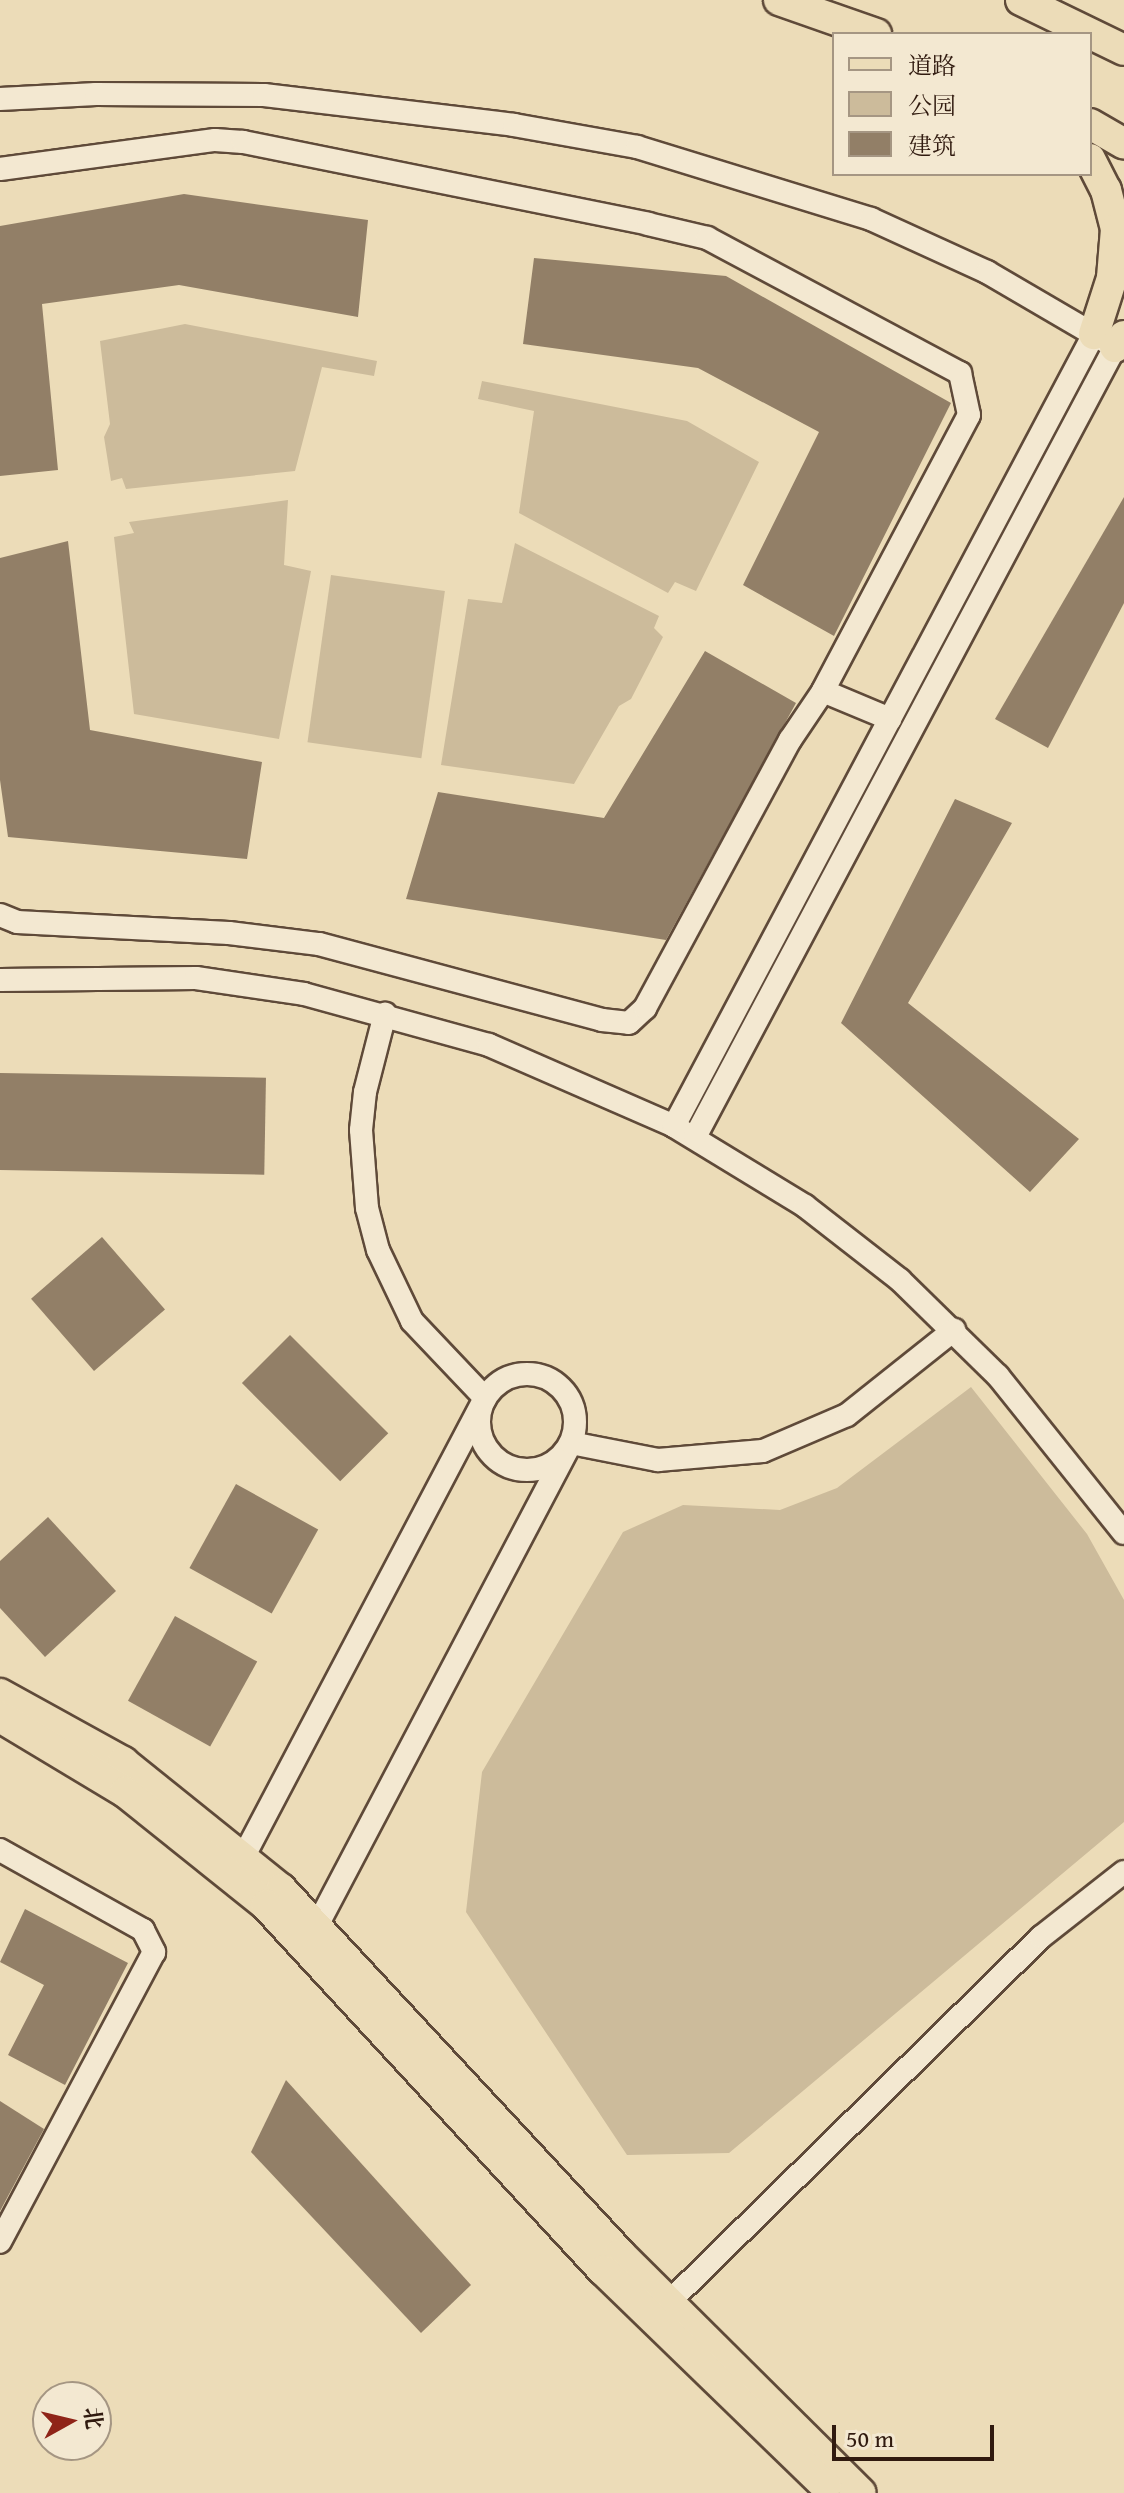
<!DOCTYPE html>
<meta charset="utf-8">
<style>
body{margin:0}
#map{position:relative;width:1124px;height:2493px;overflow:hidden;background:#ecdcb8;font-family:"Gentium Book Plus","Noto Serif SC",serif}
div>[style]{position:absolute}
.green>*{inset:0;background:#ccbb9b;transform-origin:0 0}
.building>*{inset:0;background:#927f67;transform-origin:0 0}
.roads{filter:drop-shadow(2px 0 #5f4a39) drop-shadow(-2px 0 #5f4a39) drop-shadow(0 2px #5f4a39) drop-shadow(0 -2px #5f4a39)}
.minor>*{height:22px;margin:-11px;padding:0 11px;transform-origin:11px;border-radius:11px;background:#f3e8d1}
.minor>.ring{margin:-11px;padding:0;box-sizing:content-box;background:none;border:22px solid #f3e8d1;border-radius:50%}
.major>*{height:30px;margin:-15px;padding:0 15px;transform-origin:15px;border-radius:15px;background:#ecdcb8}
span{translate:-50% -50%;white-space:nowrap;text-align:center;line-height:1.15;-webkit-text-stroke:6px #f3e8d1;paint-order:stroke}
.legend{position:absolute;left:832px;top:32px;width:260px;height:144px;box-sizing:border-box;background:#f3e8d1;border:2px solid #a59683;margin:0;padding:10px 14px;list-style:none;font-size:24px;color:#301a0f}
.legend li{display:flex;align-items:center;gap:16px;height:40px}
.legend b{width:40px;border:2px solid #a59683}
.north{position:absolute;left:32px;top:2381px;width:80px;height:80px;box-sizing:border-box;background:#f3e8d1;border:2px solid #a59683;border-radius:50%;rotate:82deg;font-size:22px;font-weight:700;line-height:32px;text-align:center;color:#301a0f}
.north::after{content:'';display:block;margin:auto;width:28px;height:36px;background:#8f2418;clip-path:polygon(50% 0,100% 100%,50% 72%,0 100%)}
.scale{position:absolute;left:832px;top:2425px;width:162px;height:36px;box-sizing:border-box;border:4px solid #301a0f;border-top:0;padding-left:10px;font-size:24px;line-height:28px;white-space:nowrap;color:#301a0f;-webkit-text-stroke:6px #f3e8d1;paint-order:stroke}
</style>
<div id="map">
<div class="green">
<div style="clip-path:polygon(185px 324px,377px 361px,374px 376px,322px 367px,295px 471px,126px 489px,122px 478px,111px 481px,104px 437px,110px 424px,100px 341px)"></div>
<div style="clip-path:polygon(482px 381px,687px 421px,759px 462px,696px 591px,675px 582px,668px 593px,519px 513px,534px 411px,478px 399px)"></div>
<div style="clip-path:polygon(288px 500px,284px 565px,311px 571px,279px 739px,134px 714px,114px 537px,134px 533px,129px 522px)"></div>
<div style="clip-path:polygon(515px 543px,659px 616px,654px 628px,663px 637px,631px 699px,619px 706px,574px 784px,441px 765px,468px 599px,502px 603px)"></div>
<div style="left:331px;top:575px;width:115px;height:169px;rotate:8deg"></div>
<div style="clip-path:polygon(971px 1387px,1087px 1534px,1124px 1600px,1124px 1822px,729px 2153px,627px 2155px,466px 1912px,482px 1772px,623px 1532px,683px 1505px,780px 1510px,837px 1488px)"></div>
</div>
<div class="building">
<div style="clip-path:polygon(184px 194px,368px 220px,358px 317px,179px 285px,42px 304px,58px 470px,0 476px,0 226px)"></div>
<div style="clip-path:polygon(534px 258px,726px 276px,951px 403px,834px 636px,743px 585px,819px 432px,698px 368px,523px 344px)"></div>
<div style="clip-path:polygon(1124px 497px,1124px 603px,1048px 748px,995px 719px)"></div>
<div style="clip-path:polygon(68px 541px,90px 730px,262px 762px,247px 859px,8px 837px,0 780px,0 558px)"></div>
<div style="clip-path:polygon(705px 651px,796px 703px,666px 940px,406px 899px,438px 792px,604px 818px)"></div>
<div style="clip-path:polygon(955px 799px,1012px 823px,908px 1003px,1079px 1139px,1030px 1192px,841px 1023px)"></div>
<div style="left:0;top:1073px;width:266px;height:97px;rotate:1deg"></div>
<div style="left:102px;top:1237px;width:96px;height:94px;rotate:49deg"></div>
<div style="left:290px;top:1335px;width:139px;height:68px;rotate:45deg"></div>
<div style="left:236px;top:1484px;width:94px;height:96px;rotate:29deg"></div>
<div style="clip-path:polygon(48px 1517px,116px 1591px,45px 1657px,0 1608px,0 1561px)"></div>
<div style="left:175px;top:1616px;width:94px;height:97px;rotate:29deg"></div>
<div style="clip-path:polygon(25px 1909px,128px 1963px,65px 2085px,8px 2055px,44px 1985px,0 1962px)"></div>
<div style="clip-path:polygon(286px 2080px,471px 2285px,421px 2333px,251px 2152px)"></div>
<div style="clip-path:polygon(0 2101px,44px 2129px,0 2211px)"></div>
</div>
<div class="roads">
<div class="minor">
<div style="left:0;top:99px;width:96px;rotate:-3deg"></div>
<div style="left:96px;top:94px;width:168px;rotate:0.3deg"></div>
<div style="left:264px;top:95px;width:252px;rotate:6.8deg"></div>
<div style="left:514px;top:125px;width:125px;rotate:10.1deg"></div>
<div style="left:637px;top:147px;width:245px;rotate:17.1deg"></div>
<div style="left:871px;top:219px;width:128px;rotate:24.6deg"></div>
<div style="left:987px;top:272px;width:139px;rotate:30.3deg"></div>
<div style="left:0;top:169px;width:217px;rotate:-7.7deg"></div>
<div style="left:215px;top:140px;width:28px;rotate:4deg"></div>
<div style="left:243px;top:142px;width:413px;rotate:11.4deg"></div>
<div style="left:648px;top:224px;width:61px;rotate:13.3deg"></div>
<div style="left:707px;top:238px;width:287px;rotate:28.1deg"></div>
<div style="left:960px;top:373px;width:43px;rotate:77.9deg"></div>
<div style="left:969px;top:415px;width:312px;rotate:117.9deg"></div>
<div style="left:0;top:915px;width:18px;rotate:22deg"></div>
<div style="left:17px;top:922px;width:212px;rotate:3deg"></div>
<div style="left:229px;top:933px;width:91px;rotate:7deg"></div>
<div style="left:319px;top:944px;width:293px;rotate:15deg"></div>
<div style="left:602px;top:1020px;width:27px;rotate:6deg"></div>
<div style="left:629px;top:1023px;width:22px;rotate:-43deg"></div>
<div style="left:645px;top:1008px;width:305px;rotate:-61.6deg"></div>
<div style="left:790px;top:740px;width:59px;rotate:-56deg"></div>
<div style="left:823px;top:691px;width:73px;rotate:22.7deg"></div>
<div style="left:0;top:980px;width:196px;rotate:-0.6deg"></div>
<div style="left:196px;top:978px;width:109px;rotate:8.4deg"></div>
<div style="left:304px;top:994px;width:192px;rotate:15.4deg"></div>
<div style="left:489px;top:1045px;width:202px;rotate:23.6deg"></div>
<div style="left:674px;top:1126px;width:153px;rotate:31.4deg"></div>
<div style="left:805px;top:1206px;width:120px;rotate:37.9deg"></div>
<div style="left:900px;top:1280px;width:137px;rotate:44.4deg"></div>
<div style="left:998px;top:1376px;width:201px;rotate:51.3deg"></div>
<div style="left:674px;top:1126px;width:896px;rotate:-62.06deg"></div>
<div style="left:695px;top:1137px;width:895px;rotate:-62deg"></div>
<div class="ring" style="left:479px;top:1374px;width:74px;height:74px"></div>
<div style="left:0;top:1850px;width:164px;rotate:29.2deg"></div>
<div style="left:143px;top:1930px;width:25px;rotate:63deg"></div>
<div style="left:154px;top:1952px;width:328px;rotate:118deg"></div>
<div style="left:237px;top:1869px;width:532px;rotate:-62.23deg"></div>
<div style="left:485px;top:1398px;width:106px;rotate:-133.5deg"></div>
<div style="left:412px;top:1321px;width:79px;rotate:-115.6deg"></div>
<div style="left:378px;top:1250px;width:43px;rotate:-104.7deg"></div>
<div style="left:367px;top:1208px;width:78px;rotate:-94.4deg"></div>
<div style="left:361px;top:1130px;width:38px;rotate:-84deg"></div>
<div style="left:365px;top:1092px;width:81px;rotate:-75.6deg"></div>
<div style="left:310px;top:1939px;width:560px;rotate:-62.25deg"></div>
<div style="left:571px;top:1443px;width:89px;rotate:11.1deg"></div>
<div style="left:658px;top:1460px;width:105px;rotate:-4.9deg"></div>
<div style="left:763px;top:1451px;width:91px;rotate:-23.2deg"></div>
<div style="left:847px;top:1415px;width:137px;rotate:-38.5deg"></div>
<div style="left:660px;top:2311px;width:534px;rotate:-44.47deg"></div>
<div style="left:1041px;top:1937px;width:105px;rotate:-38.1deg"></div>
</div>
<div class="major">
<div style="left:779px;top:0;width:103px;rotate:19.3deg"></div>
<div style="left:1021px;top:0;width:114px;rotate:25.9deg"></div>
<div style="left:1090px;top:124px;width:39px;rotate:30deg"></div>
<div style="left:1090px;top:159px;width:35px;rotate:63deg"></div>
<div style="left:1106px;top:190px;width:40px;rotate:75.6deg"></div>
<div style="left:1116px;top:229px;width:49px;rotate:94.7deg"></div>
<div style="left:1112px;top:278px;width:59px;rotate:107.8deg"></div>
<div style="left:1115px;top:347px;width:14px;rotate:-51deg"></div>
<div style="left:0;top:1694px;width:141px;rotate:28.9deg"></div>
<div style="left:123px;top:1762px;width:203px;rotate:38.8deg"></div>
<div style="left:281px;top:1889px;width:498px;rotate:47.1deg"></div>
<div style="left:620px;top:2254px;width:339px;rotate:44.8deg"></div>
<div style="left:0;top:1717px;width:146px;rotate:31deg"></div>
<div style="left:125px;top:1792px;width:181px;rotate:38.7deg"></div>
<div style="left:266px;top:1905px;width:498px;rotate:47.3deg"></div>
<div style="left:604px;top:2271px;width:309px;rotate:44.1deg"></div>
</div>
</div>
<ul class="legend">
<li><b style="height:10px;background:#ecdcb8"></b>道路</li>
<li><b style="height:22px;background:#ccbb9b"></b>公园</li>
<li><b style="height:22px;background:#927f67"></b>建筑</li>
</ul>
<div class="north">北</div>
<div class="scale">50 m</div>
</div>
